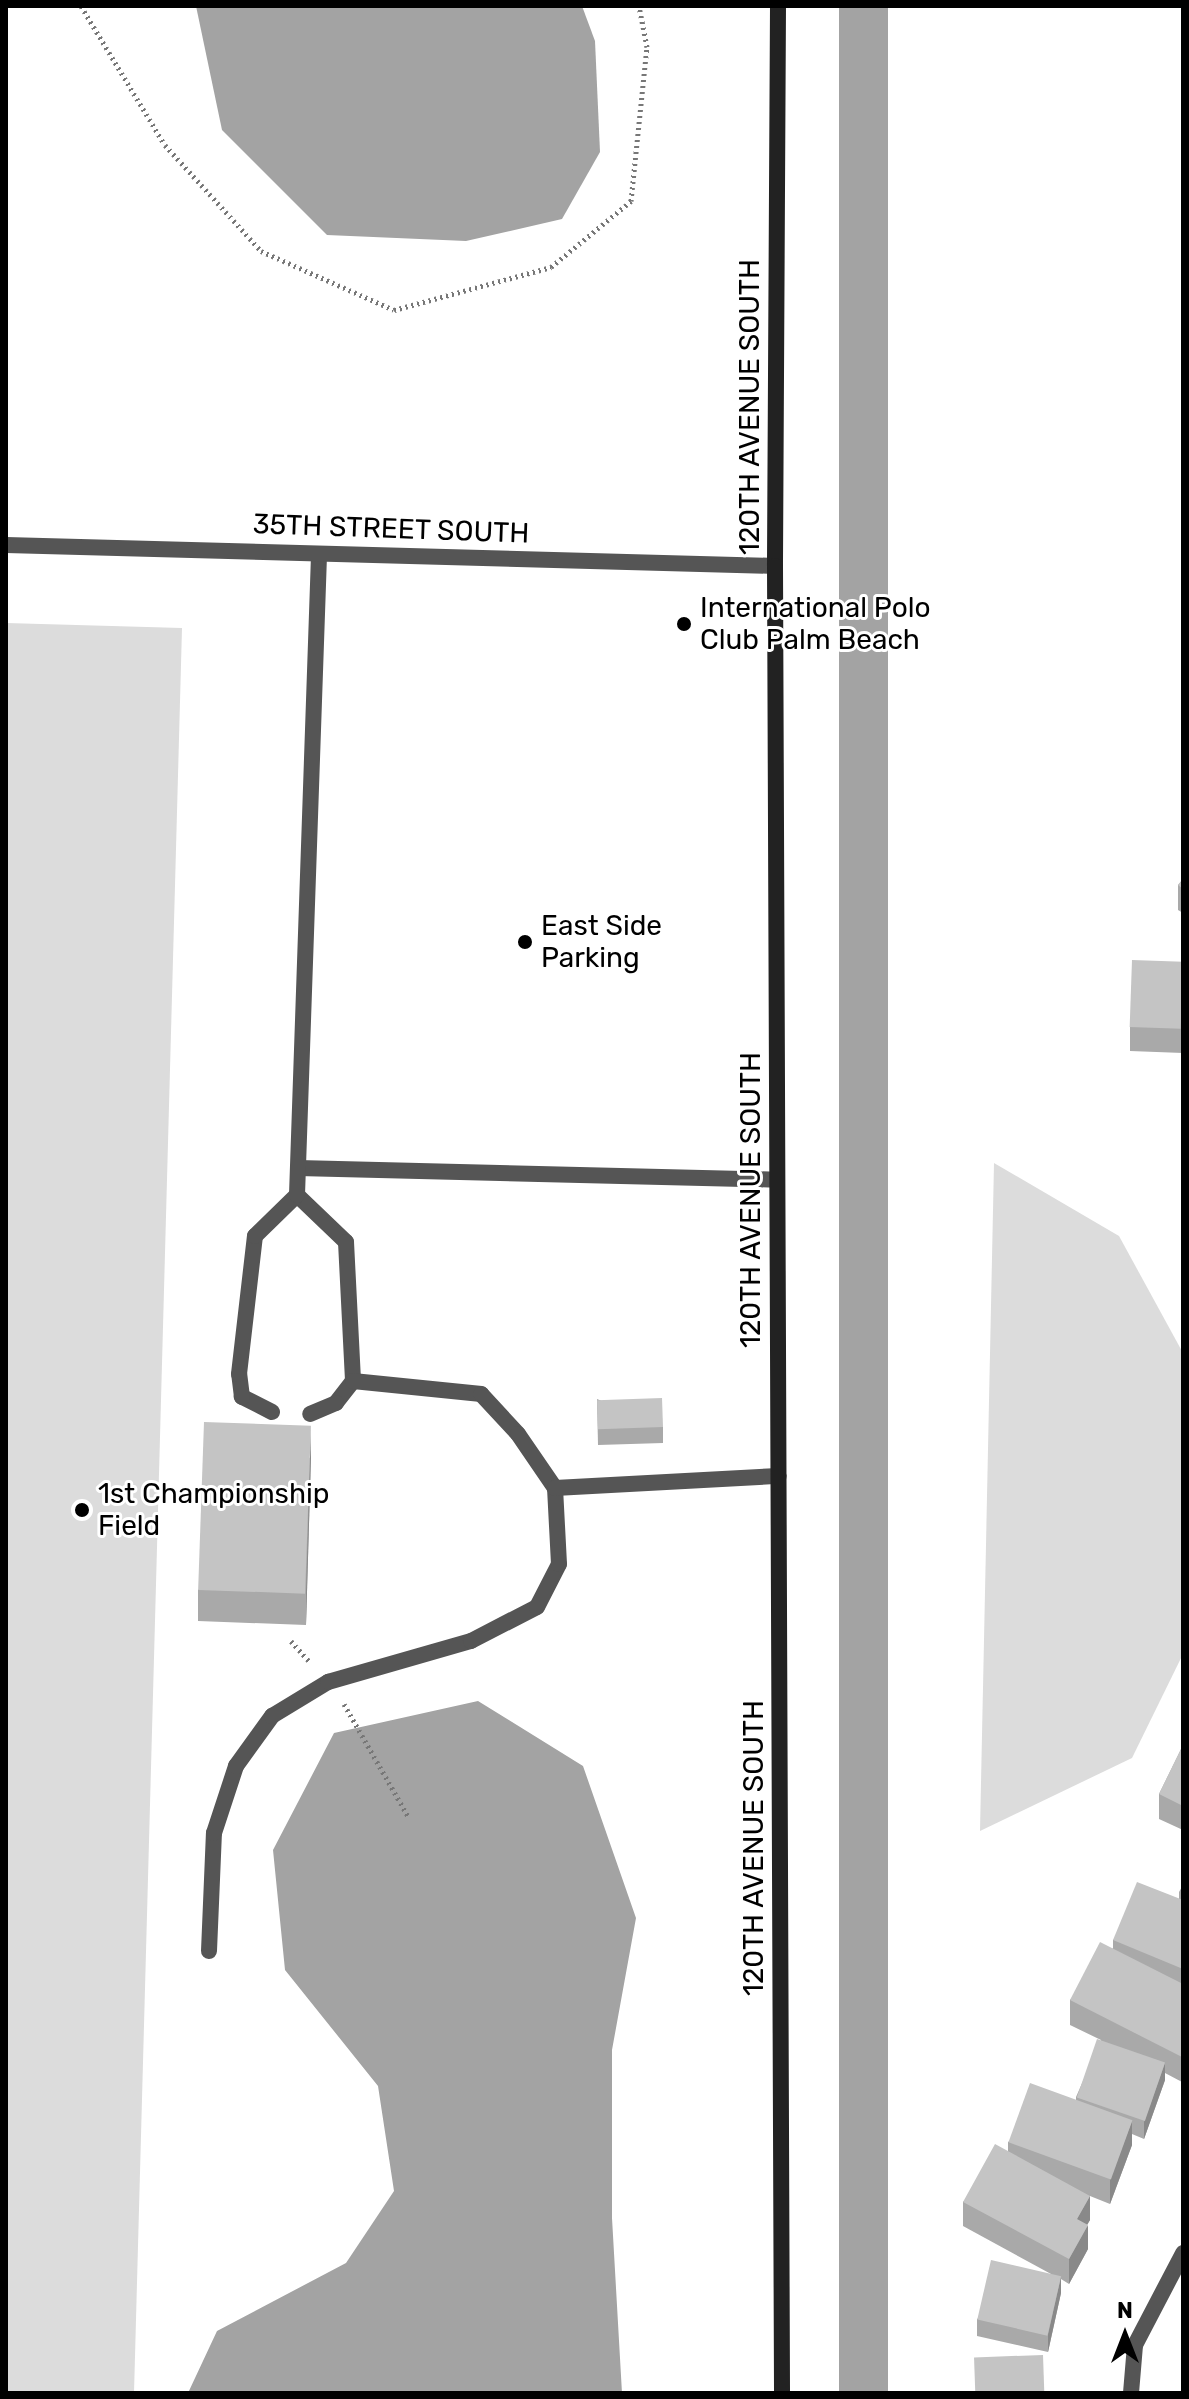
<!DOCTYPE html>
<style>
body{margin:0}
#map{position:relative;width:1189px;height:2399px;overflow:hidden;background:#fff;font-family:Rubik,sans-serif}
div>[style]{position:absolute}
.green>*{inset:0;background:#dcdcdc}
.water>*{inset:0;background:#a3a3a3;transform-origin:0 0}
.path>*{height:5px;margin-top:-2.5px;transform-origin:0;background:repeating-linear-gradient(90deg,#777 0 2px,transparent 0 6px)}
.lane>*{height:16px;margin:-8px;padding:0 8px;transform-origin:8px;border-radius:8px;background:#555}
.street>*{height:16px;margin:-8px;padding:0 8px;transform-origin:8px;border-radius:8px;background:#555}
.secondary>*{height:16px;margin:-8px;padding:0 8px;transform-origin:8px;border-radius:8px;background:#222}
.wall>*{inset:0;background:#a9a9a9}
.shaded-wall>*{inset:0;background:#898989}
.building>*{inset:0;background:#c4c4c4;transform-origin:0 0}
.dots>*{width:22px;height:22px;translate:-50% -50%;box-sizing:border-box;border:4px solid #fff;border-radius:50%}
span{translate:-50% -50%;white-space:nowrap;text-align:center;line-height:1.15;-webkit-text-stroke:6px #fff;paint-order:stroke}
.street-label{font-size:28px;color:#000}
.poi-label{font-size:28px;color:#000}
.left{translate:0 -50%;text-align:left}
.frame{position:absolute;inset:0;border:8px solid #000;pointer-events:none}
.north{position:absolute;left:1085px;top:2295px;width:80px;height:80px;-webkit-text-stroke:6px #fff;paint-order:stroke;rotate:0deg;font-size:22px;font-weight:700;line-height:32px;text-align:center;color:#000}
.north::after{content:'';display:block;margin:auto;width:28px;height:36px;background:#000;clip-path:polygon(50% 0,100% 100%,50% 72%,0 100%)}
</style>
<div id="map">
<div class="green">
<div style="clip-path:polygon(6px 623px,182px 628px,134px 2393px,6px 2393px)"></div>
<div style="clip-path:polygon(994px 1163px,1119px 1236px,1183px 1353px,1183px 1654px,1132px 1758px,980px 1831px)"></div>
</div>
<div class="water">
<div style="clip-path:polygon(196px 6px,582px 6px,595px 41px,600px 152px,562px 219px,466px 241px,327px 235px,222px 130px)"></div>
<div style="left:839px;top:6px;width:49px;height:2387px"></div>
<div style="clip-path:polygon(478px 1701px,583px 1766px,636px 1918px,612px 2050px,612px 2218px,622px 2393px,188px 2393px,217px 2331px,346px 2263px,394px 2191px,378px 2086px,285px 1970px,273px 1850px,334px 1733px)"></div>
</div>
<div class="path">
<div style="left:81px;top:6px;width:162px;rotate:58.9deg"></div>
<div style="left:165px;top:145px;width:143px;rotate:47.8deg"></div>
<div style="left:261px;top:251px;width:145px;rotate:23.9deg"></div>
<div style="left:394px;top:310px;width:163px;rotate:-15.3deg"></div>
<div style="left:551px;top:267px;width:104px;rotate:-39.5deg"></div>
<div style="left:631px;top:201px;width:155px;rotate:-84.1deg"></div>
<div style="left:647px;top:47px;width:42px;rotate:-101deg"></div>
<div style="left:291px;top:1641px;width:28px;rotate:48deg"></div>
<div style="left:344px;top:1704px;width:131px;rotate:60.3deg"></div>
</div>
<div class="lane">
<div style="left:298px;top:1168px;width:479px;rotate:1.4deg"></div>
<div style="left:297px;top:1195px;width:68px;rotate:43.8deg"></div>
<div style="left:346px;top:1242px;width:139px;rotate:87.1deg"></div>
<div style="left:353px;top:1381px;width:28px;rotate:128deg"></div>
<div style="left:336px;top:1403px;width:28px;rotate:157deg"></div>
<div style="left:353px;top:1381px;width:129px;rotate:5.8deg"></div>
<div style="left:481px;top:1394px;width:54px;rotate:47.2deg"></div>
<div style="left:518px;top:1434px;width:65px;rotate:55.6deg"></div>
<div style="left:272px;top:1412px;width:34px;rotate:-153deg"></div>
<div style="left:242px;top:1397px;width:23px;rotate:-97deg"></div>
<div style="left:239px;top:1374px;width:139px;rotate:-83.4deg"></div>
<div style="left:255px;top:1236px;width:59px;rotate:-44.3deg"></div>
<div style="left:297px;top:1195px;width:641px;rotate:-88.03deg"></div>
<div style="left:209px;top:1951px;width:118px;rotate:-87.6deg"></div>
<div style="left:214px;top:1833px;width:71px;rotate:-71.8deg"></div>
<div style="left:236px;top:1766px;width:62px;rotate:-54.2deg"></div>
<div style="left:272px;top:1716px;width:66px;rotate:-31.3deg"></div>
<div style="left:328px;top:1682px;width:149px;rotate:-16deg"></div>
<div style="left:471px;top:1641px;width:74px;rotate:-27.3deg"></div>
<div style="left:537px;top:1607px;width:48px;rotate:-62.9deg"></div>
<div style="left:559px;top:1564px;width:76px;rotate:-93deg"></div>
<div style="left:555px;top:1488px;width:224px;rotate:-3.1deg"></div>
</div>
<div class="street">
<div style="left:6px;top:545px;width:769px;rotate:1.56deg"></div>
<div style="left:1131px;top:2393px;width:48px;rotate:-85.2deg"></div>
<div style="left:1135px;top:2345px;width:104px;rotate:-62.4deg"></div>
</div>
<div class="secondary">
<div style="left:778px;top:6px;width:560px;rotate:90.31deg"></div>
<div style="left:775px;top:566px;width:1827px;rotate:89.78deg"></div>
</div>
<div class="wall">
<div style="clip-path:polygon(1183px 879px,1183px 913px,1178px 910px,1178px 885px)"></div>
<div style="clip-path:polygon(1183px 962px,1183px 1053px,1130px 1051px,1130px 1027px)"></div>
<div style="clip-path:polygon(597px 1399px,663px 1427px,663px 1443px,598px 1445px)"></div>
<div style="clip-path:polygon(311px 1456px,306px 1625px,198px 1621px,198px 1590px)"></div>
<div style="clip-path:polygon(1183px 1745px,1183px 1830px,1159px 1819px,1159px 1794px)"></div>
<div style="clip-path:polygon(1183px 1885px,1183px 2080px,1182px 2082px,1165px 2073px,1165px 2080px,1144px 2139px,1132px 2134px,1132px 2145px,1110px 2204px,1090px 2196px,1090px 2220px,1087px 2224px,1088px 2249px,1069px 2284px,1061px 2279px,1061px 2293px,1048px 2352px,977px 2336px,977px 2319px,1051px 2274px,963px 2226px,963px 2202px,1008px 2151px,1008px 2142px,1076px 2100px,1076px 2097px,1101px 2040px,1070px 2025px,1070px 2000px,1113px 1948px,1113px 1940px,1179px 1899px,1179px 1892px)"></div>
</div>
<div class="shaded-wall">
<div style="clip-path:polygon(311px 1425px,311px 1456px,306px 1625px,306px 1593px)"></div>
<div style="clip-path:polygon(1183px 2055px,1183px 2080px,1182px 2082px,1182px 2057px)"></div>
<div style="clip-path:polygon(1165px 2063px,1165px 2080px,1144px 2139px,1144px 2122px)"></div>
<div style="clip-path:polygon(1132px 2121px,1132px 2145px,1110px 2204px,1110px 2179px)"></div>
<div style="clip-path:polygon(1090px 2196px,1090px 2220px,1077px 2243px,1077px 2219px)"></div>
<div style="clip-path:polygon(1088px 2225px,1088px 2249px,1069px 2284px,1069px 2259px)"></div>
<div style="clip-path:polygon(1061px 2276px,1061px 2293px,1048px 2352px,1048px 2335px)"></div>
</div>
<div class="building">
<div style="clip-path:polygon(1183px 879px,1183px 889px,1178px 885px)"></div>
<div style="left:1132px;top:960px;width:51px;height:67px;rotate:2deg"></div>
<div style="left:662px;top:1398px;width:29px;height:65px;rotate:88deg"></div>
<div style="left:204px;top:1422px;width:107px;height:168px;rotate:2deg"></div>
<div style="clip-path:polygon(1183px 1745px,1183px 1806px,1159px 1794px)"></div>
<div style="clip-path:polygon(1137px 1882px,1183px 1900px,1183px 1969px,1113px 1940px)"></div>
<div style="clip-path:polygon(1100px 1942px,1183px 1984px,1182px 2057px,1070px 2000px)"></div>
<div style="left:1097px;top:2039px;width:72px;height:62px;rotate:19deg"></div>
<div style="left:1030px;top:2083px;width:109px;height:63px;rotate:20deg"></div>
<div style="clip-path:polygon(995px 2144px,1090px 2196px,1077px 2219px,1088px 2225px,1069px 2259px,963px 2202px)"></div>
<div style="left:991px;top:2260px;width:72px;height:61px;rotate:13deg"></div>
<div style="left:1043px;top:2355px;width:38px;height:69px;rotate:88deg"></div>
</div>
<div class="dots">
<div style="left:684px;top:624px;background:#000"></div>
<div style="left:525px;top:942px;background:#000"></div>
<div style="left:82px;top:1510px;background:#000"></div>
</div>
<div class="street-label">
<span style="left:750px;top:407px;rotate:-90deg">120TH AVENUE SOUTH</span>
<span style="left:391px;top:529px;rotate:2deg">35TH STREET SOUTH</span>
<span style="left:751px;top:1200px;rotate:-90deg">120TH AVENUE SOUTH</span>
<span style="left:754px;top:1848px;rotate:-90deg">120TH AVENUE SOUTH</span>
</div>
<div class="poi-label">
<span class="left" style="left:700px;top:624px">International Polo<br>Club Palm Beach</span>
<span class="left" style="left:541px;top:942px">East Side<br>Parking</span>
<span class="left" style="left:98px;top:1510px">1st Championship<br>Field</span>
</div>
<div class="frame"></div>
<div class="north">N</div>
</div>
